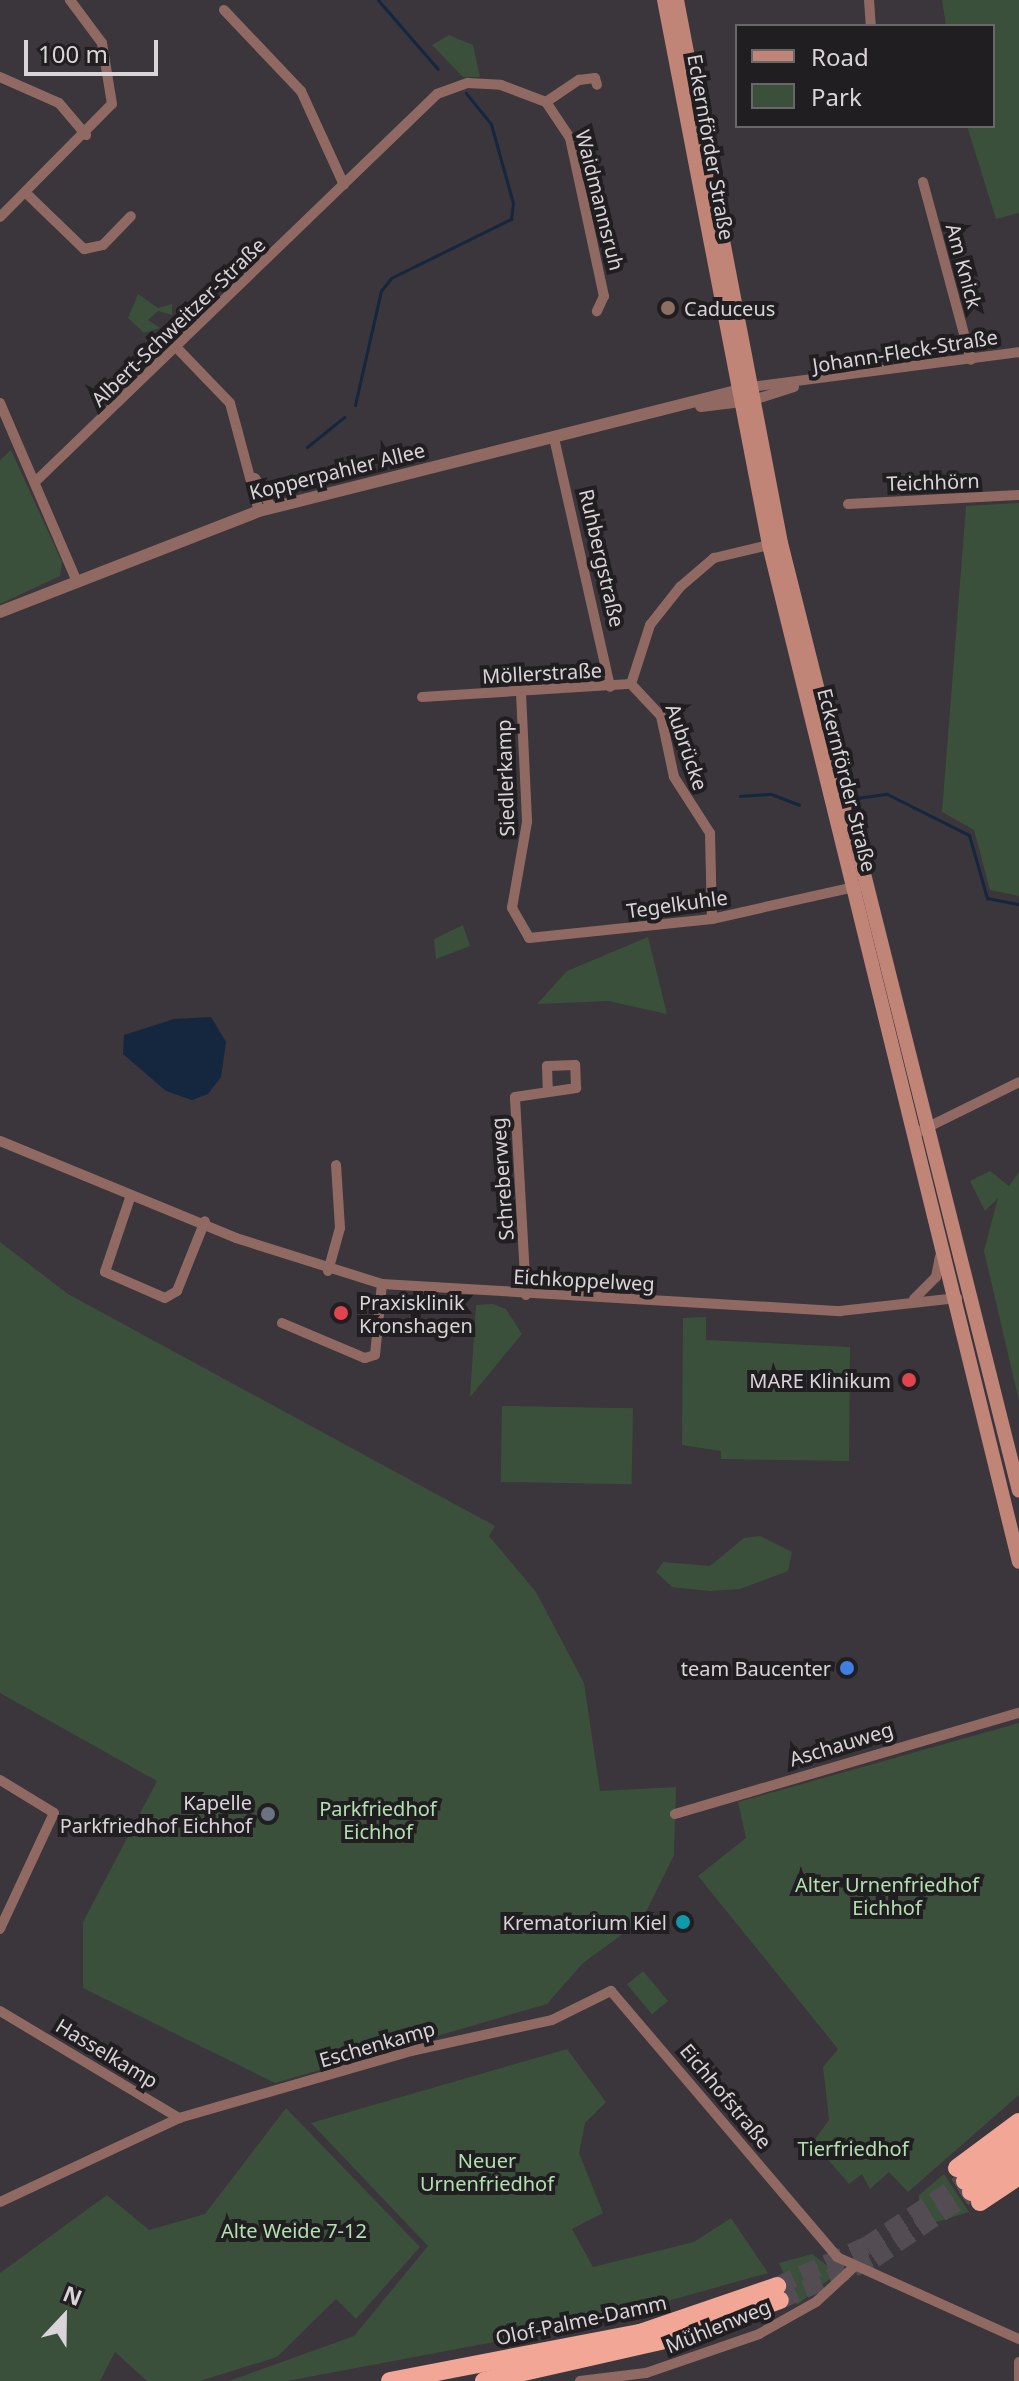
<!DOCTYPE html>
<meta charset="utf-8">
<style>
body{margin:0}
#map{position:relative;width:1019px;height:2381px;overflow:hidden;background:#3b353c;font-family:"Noto Sans",sans-serif}
div>[style]{position:absolute}
.green>*{inset:0;background:#3a503a;transform-origin:0 0}
.water>*{inset:0;background:#14273f}
.stream>*{height:3px;margin:-1.5px;padding:0 1.5px;transform-origin:1.5px;border-radius:1.5px;background:#14273f}
.trunk-tunnel>*{height:18px;margin-top:-9px;transform-origin:0;background:repeating-linear-gradient(90deg,#534d53 0 18px,transparent 0 27px)}
.minor>*{height:10px;margin:-5px;padding:0 5px;transform-origin:5px;border-radius:5px;background:#906a62}
.tertiary>*{height:12px;margin:-6px;padding:0 6px;transform-origin:6px;border-radius:6px;background:#906a62}
.secondary>*{height:14px;margin:-7px;padding:0 7px;transform-origin:7px;border-radius:7px;background:#c18578}
.trunk>*{height:18px;margin:-9px;padding:0 9px;transform-origin:9px;border-radius:9px;background:#f2a696}
.dots>*{width:22px;height:22px;translate:-50% -50%;box-sizing:border-box;border:4px solid #211e21;border-radius:50%}
span{translate:-50% -50%;white-space:nowrap;text-align:center;line-height:1.15;-webkit-text-stroke:8px #211e21;paint-order:stroke}
.street-label{font-size:20px;color:#d8d4d8}
.poi-label{font-size:20px;color:#d8d4d8}
.left{translate:0 -50%;text-align:left}
.right{translate:-100% -50%;text-align:right}
.park-label{font-size:20px;color:#b1e0af}
.legend{position:absolute;left:735px;top:24px;width:260px;height:104px;box-sizing:border-box;background:#211e21;border:2px solid #6a676a;margin:0;padding:10px 14px;list-style:none;font-size:24px;color:#d8d4d8}
.legend li{display:flex;align-items:center;gap:16px;height:40px}
.legend b{width:40px;border:2px solid #6a676a}
.north{position:absolute;left:24px;top:2277px;width:80px;height:80px;-webkit-text-stroke:6px #211e21;paint-order:stroke;rotate:22deg;font-size:22px;font-weight:700;line-height:32px;text-align:center;color:#d8d4d8}
.north::after{content:'';display:block;margin:auto;width:28px;height:36px;background:#d8d4d8;clip-path:polygon(50% 0,100% 100%,50% 72%,0 100%)}
.scale{position:absolute;left:24px;top:40px;width:134px;height:36px;box-sizing:border-box;border:4px solid #d8d4d8;border-top:0;padding-left:10px;font-size:24px;line-height:28px;white-space:nowrap;color:#d8d4d8;-webkit-text-stroke:6px #211e21;paint-order:stroke}
</style>
<div id="map">
<div class="green">
<div style="clip-path:polygon(942px 0,1019px 0,1019px 213px,996px 219px,967px 126px,993px 126px,993px 26px,946px 26px)"></div>
<div style="clip-path:polygon(449px 35px,473px 45px,480px 77px,463px 77px,432px 45px)"></div>
<div style="clip-path:polygon(138px 294px,158px 308px,172px 304px,172px 315px,158px 311px,148px 320px,160px 328px,144px 333px,128px 318px)"></div>
<div style="clip-path:polygon(11px 450px,62px 562px,60px 576px,0 604px,0 460px)"></div>
<div style="clip-path:polygon(1019px 503px,1019px 896px,990px 890px,974px 830px,942px 812px,966px 506px)"></div>
<div style="clip-path:polygon(463px 925px,470px 946px,436px 959px,434px 939px)"></div>
<div style="clip-path:polygon(648px 937px,667px 1014px,608px 1001px,537px 1004px,567px 971px)"></div>
<div style="clip-path:polygon(990px 1171px,1009px 1186px,1019px 1172px,1019px 1401px,984px 1251px,998px 1198px,985px 1211px,970px 1181px)"></div>
<div style="clip-path:polygon(0 1242px,68px 1294px,495px 1526px,489px 1536px,536px 1592px,584px 1683px,600px 1791px,676px 1787px,674px 1855px,642px 1920px,583px 1963px,547px 2004px,275px 2083px,83px 1988px,83px 1922px,157px 1781px,0 1693px)"></div>
<div style="clip-path:polygon(493px 1304px,506px 1309px,522px 1334px,470px 1397px,476px 1305px)"></div>
<div style="clip-path:polygon(706px 1317px,706px 1340px,850px 1347px,849px 1461px,721px 1459px,721px 1451px,682px 1445px,683px 1318px)"></div>
<div style="left:502px;top:1406px;width:131px;height:76px;rotate:1deg"></div>
<div style="clip-path:polygon(760px 1536px,792px 1552px,788px 1571px,740px 1589px,710px 1591px,672px 1587px,656px 1572px,663px 1562px,710px 1566px,744px 1538px)"></div>
<div style="clip-path:polygon(1019px 1723px,1019px 2095px,908px 2192px,889px 2172px,870px 2189px,862px 2174px,849px 2184px,813px 2142px,829px 2120px,823px 2067px,838px 2049px,698px 1876px,746px 1838px,738px 1802px)"></div>
<div style="left:643px;top:1971px;width:39px;height:21px;rotate:50deg"></div>
<div style="clip-path:polygon(567px 2049px,606px 2102px,585px 2123px,579px 2153px,603px 2213px,572px 2229px,593px 2267px,694px 2242px,731px 2218px,768px 2273px,574px 2327px,287px 2381px,229px 2381px,354px 2336px,428px 2246px,311px 2123px)"></div>
<div style="clip-path:polygon(286px 2108px,420px 2247px,356px 2319px,336px 2299px,277px 2357px,200px 2381px,147px 2381px,115px 2352px,100px 2381px,0 2381px,0 2273px,107px 2195px,149px 2230px,205px 2214px)"></div>
<div style="clip-path:polygon(944px 2174px,969px 2212px,930px 2224px,919px 2214px,919px 2195px)"></div>
<div style="clip-path:polygon(812px 2254px,837px 2273px,797px 2305px,779px 2263px)"></div>
</div>
<div class="water">
<div style="clip-path:polygon(211px 1017px,226px 1042px,221px 1077px,208px 1094px,192px 1100px,166px 1091px,123px 1054px,124px 1035px,174px 1019px)"></div>
</div>
<div class="stream">
<div style="left:378px;top:0;width:91px;rotate:49deg"></div>
<div style="left:355px;top:405px;width:117px;rotate:-77.2deg"></div>
<div style="left:381px;top:291px;width:16px;rotate:-52deg"></div>
<div style="left:391px;top:278px;width:134px;rotate:-26.2deg"></div>
<div style="left:511px;top:219px;width:16px;rotate:-83deg"></div>
<div style="left:513px;top:203px;width:82px;rotate:-105.6deg"></div>
<div style="left:491px;top:124px;width:40px;rotate:-129deg"></div>
<div style="left:307px;top:447px;width:48px;rotate:-39deg"></div>
<div style="left:740px;top:796px;width:31px;rotate:-4deg"></div>
<div style="left:771px;top:794px;width:30px;rotate:21deg"></div>
<div style="left:857px;top:798px;width:30px;rotate:-8deg"></div>
<div style="left:887px;top:794px;width:92px;rotate:26.6deg"></div>
<div style="left:969px;top:835px;width:66px;rotate:74.1deg"></div>
<div style="left:987px;top:898px;width:33px;rotate:11deg"></div>
</div>
<div class="trunk-tunnel">
<div style="left:777px;top:2286px;width:98px;rotate:-24.2deg"></div>
<div style="left:866px;top:2246px;width:118px;rotate:-33.3deg"></div>
<div style="left:780px;top:2300px;width:103px;rotate:-23.6deg"></div>
<div style="left:874px;top:2259px;width:118px;rotate:-34.6deg"></div>
</div>
<div class="minor">
<div style="left:869px;top:0;width:26px;rotate:86deg"></div>
<div style="left:224px;top:10px;width:112px;rotate:46.5deg"></div>
<div style="left:301px;top:91px;width:103px;rotate:65.4deg"></div>
<div style="left:0;top:77px;width:64px;rotate:23.8deg"></div>
<div style="left:59px;top:103px;width:42px;rotate:49.8deg"></div>
<div style="left:546px;top:102px;width:40px;rotate:-34deg"></div>
<div style="left:579px;top:80px;width:16px;rotate:-7deg"></div>
<div style="left:595px;top:78px;width:7px;rotate:74deg"></div>
<div style="left:923px;top:182px;width:184px;rotate:74.9deg"></div>
<div style="left:26px;top:193px;width:81px;rotate:44deg"></div>
<div style="left:84px;top:249px;width:19px;rotate:-12deg"></div>
<div style="left:103px;top:245px;width:40px;rotate:-46deg"></div>
<div style="left:0;top:217px;width:159px;rotate:-45.3deg"></div>
<div style="left:112px;top:104px;width:62px;rotate:-99.3deg"></div>
<div style="left:102px;top:43px;width:54px;rotate:-126.7deg"></div>
<div style="left:177px;top:348px;width:76px;rotate:46.1deg"></div>
<div style="left:230px;top:403px;width:112px;rotate:75deg"></div>
<div style="left:751px;top:387px;width:270px;rotate:-7.4deg"></div>
<div style="left:753px;top:400px;width:43px;rotate:-17.6deg"></div>
<div style="left:0;top:403px;width:189px;rotate:66.7deg"></div>
<div style="left:554px;top:438px;width:255px;rotate:77.3deg"></div>
<div style="left:255px;top:478px;width:33px;rotate:61deg"></div>
<div style="left:35px;top:482px;width:559px;rotate:-43.98deg"></div>
<div style="left:437px;top:94px;width:33px;rotate:-20deg"></div>
<div style="left:468px;top:83px;width:33px;rotate:3deg"></div>
<div style="left:501px;top:85px;width:48px;rotate:20.7deg"></div>
<div style="left:546px;top:102px;width:43px;rotate:56.3deg"></div>
<div style="left:570px;top:138px;width:162px;rotate:77.9deg"></div>
<div style="left:604px;top:296px;width:17px;rotate:115deg"></div>
<div style="left:848px;top:504px;width:171px;rotate:-3deg"></div>
<div style="left:631px;top:684px;width:44px;rotate:46.8deg"></div>
<div style="left:661px;top:716px;width:62px;rotate:78deg"></div>
<div style="left:674px;top:777px;width:67px;rotate:57.3deg"></div>
<div style="left:710px;top:833px;width:86px;rotate:88.7deg"></div>
<div style="left:521px;top:693px;width:129px;rotate:87.3deg"></div>
<div style="left:527px;top:822px;width:87px;rotate:99.9deg"></div>
<div style="left:512px;top:908px;width:34px;rotate:60deg"></div>
<div style="left:529px;top:938px;width:184px;rotate:-5.9deg"></div>
<div style="left:712px;top:919px;width:150px;rotate:-12.7deg"></div>
<div style="left:422px;top:697px;width:209px;rotate:-3.6deg"></div>
<div style="left:631px;top:684px;width:62px;rotate:-72.1deg"></div>
<div style="left:650px;top:625px;width:48px;rotate:-51.7deg"></div>
<div style="left:680px;top:587px;width:45px;rotate:-40.5deg"></div>
<div style="left:714px;top:558px;width:61px;rotate:-13.3deg"></div>
<div style="left:914px;top:1134px;width:117px;rotate:-26.3deg"></div>
<div style="left:0;top:1141px;width:255px;rotate:22.3deg"></div>
<div style="left:236px;top:1238px;width:153px;rotate:17.5deg"></div>
<div style="left:382px;top:1284px;width:459px;rotate:3.4deg"></div>
<div style="left:840px;top:1311px;width:118px;rotate:-6.3deg"></div>
<div style="left:131px;top:1195px;width:81px;rotate:108.7deg"></div>
<div style="left:105px;top:1272px;width:65px;rotate:23.4deg"></div>
<div style="left:165px;top:1298px;width:14px;rotate:-30deg"></div>
<div style="left:177px;top:1291px;width:75px;rotate:-68.2deg"></div>
<div style="left:328px;top:1271px;width:45px;rotate:-74.4deg"></div>
<div style="left:340px;top:1228px;width:63px;rotate:-93.6deg"></div>
<div style="left:526px;top:1295px;width:198px;rotate:-93.2deg"></div>
<div style="left:515px;top:1097px;width:62px;rotate:-8.4deg"></div>
<div style="left:576px;top:1088px;width:23px;rotate:-92deg"></div>
<div style="left:575px;top:1065px;width:28px;rotate:178deg"></div>
<div style="left:547px;top:1066px;width:23px;rotate:88deg"></div>
<div style="left:914px;top:1299px;width:31px;rotate:-45deg"></div>
<div style="left:936px;top:1277px;width:21px;rotate:-79deg"></div>
<div style="left:282px;top:1323px;width:90px;rotate:22.9deg"></div>
<div style="left:365px;top:1358px;width:10px;rotate:-17deg"></div>
<div style="left:375px;top:1355px;width:71px;rotate:-84.4deg"></div>
<div style="left:0;top:1780px;width:63px;rotate:31.4deg"></div>
<div style="left:54px;top:1813px;width:128px;rotate:115deg"></div>
<div style="left:675px;top:1814px;width:359px;rotate:-16.4deg"></div>
<div style="left:0;top:2011px;width:209px;rotate:30.9deg"></div>
<div style="left:179px;top:2118px;width:241px;rotate:-16.1deg"></div>
<div style="left:411px;top:2051px;width:144px;rotate:-12.4deg"></div>
<div style="left:552px;top:2020px;width:66px;rotate:-26.2deg"></div>
<div style="left:611px;top:1991px;width:349px;rotate:49.6deg"></div>
<div style="left:837px;top:2257px;width:200px;rotate:24.3deg"></div>
<div style="left:0;top:2202px;width:198px;rotate:-25.1deg"></div>
<div style="left:1019px;top:2362px;width:17px;rotate:90deg"></div>
<div style="left:580px;top:2381px;width:66px;rotate:-6.9deg"></div>
<div style="left:646px;top:2373px;width:120px;rotate:-19deg"></div>
<div style="left:759px;top:2334px;width:65px;rotate:-29.3deg"></div>
<div style="left:816px;top:2302px;width:50px;rotate:-42.6deg"></div>
</div>
<div class="tertiary">
<div style="left:701px;top:406px;width:49px;rotate:-7deg"></div>
<div style="left:0;top:612px;width:278px;rotate:-21.3deg"></div>
<div style="left:259px;top:511px;width:504px;rotate:-14.12deg"></div>
</div>
<div class="secondary">
<div style="left:664px;top:0;width:555px;rotate:79.09deg"></div>
<div style="left:769px;top:545px;width:1047px;rotate:76.19deg"></div>
<div style="left:677px;top:0;width:553px;rotate:79.16deg"></div>
<div style="left:781px;top:543px;width:977px;rotate:75.91deg"></div>
</div>
<div class="trunk">
<div style="left:957px;top:2168px;width:77px;rotate:-36.6deg"></div>
<div style="left:965px;top:2181px;width:68px;rotate:-37.2deg"></div>
<div style="left:971px;top:2192px;width:58px;rotate:-34.5deg"></div>
<div style="left:980px;top:2202px;width:47px;rotate:-33.7deg"></div>
<div style="left:390px;top:2381px;width:255px;rotate:-10.9deg"></div>
<div style="left:640px;top:2333px;width:145px;rotate:-18.9deg"></div>
<div style="left:484px;top:2381px;width:207px;rotate:-12.8deg"></div>
<div style="left:686px;top:2335px;width:100px;rotate:-20.4deg"></div>
</div>
<div class="dots">
<div style="left:668px;top:308px;background:#8d6e63"></div>
<div style="left:341px;top:1313px;background:#e0444e"></div>
<div style="left:909px;top:1380px;background:#e0444e"></div>
<div style="left:847px;top:1668px;background:#3f7fe0"></div>
<div style="left:268px;top:1814px;background:#6b7280"></div>
<div style="left:683px;top:1922px;background:#0f9aa8"></div>
</div>
<div class="street-label">
<span style="left:711px;top:147px;rotate:80deg">Eckernförder Straße</span>
<span style="left:600px;top:200px;rotate:76deg">Waidmannsruh</span>
<span style="left:964px;top:266px;rotate:75deg">Am Knick</span>
<span style="left:178px;top:322px;rotate:-44deg">Albert-Schweitzer-Straße</span>
<span style="left:905px;top:351px;rotate:-9deg">Johann-Fleck-Straße</span>
<span style="left:337px;top:471px;rotate:-14deg">Kopperpahler Allee</span>
<span style="left:933px;top:482px;rotate:-2deg">Teichhörn</span>
<span style="left:602px;top:558px;rotate:77deg">Ruhbergstraße</span>
<span style="left:542px;top:673px;rotate:-3deg">Möllerstraße</span>
<span style="left:687px;top:747px;rotate:71deg">Aubrücke</span>
<span style="left:505px;top:778px;rotate:-92deg">Siedlerkamp</span>
<span style="left:847px;top:780px;rotate:76deg">Eckernförder Straße</span>
<span style="left:677px;top:904px;rotate:-8deg">Tegelkuhle</span>
<span style="left:502px;top:1179px;rotate:-94deg">Schreberweg</span>
<span style="left:584px;top:1280px;rotate:3deg">Eichkoppelweg</span>
<span style="left:841px;top:1744px;rotate:-17deg">Aschauweg</span>
<span style="left:377px;top:2044px;rotate:-16deg">Eschenkamp</span>
<span style="left:107px;top:2053px;rotate:31deg">Hasselkamp</span>
<span style="left:726px;top:2096px;rotate:50deg">Eichhofstraße</span>
<span style="left:581px;top:2320px;rotate:-12deg">Olof-Palme-Damm</span>
<span style="left:718px;top:2326px;rotate:-22deg">Mühlenweg</span>
</div>
<div class="poi-label">
<span class="left" style="left:684px;top:308px">Caduceus</span>
<span class="left" style="left:359px;top:1314px">Praxisklinik<br>Kronshagen</span>
<span class="right" style="left:891px;top:1380px">MARE Klinikum</span>
<span class="right" style="left:831px;top:1668px">team Baucenter</span>
<span class="right" style="left:252px;top:1814px">Kapelle<br>Parkfriedhof Eichhof</span>
<span class="right" style="left:667px;top:1922px">Krematorium Kiel</span>
</div>
<div class="park-label">
<span style="left:378px;top:1820px">Parkfriedhof<br>Eichhof</span>
<span style="left:887px;top:1896px">Alter Urnenfriedhof<br>Eichhof</span>
<span style="left:853px;top:2148px">Tierfriedhof</span>
<span style="left:487px;top:2172px">Neuer<br>Urnenfriedhof</span>
<span style="left:294px;top:2230px">Alte Weide 7-12</span>
</div>
<ul class="legend">
<li><b style="height:10px;background:#c18578"></b>Road</li>
<li><b style="height:22px;background:#3a503a"></b>Park</li>
</ul>
<div class="north">N</div>
<div class="scale">100 m</div>
</div>
